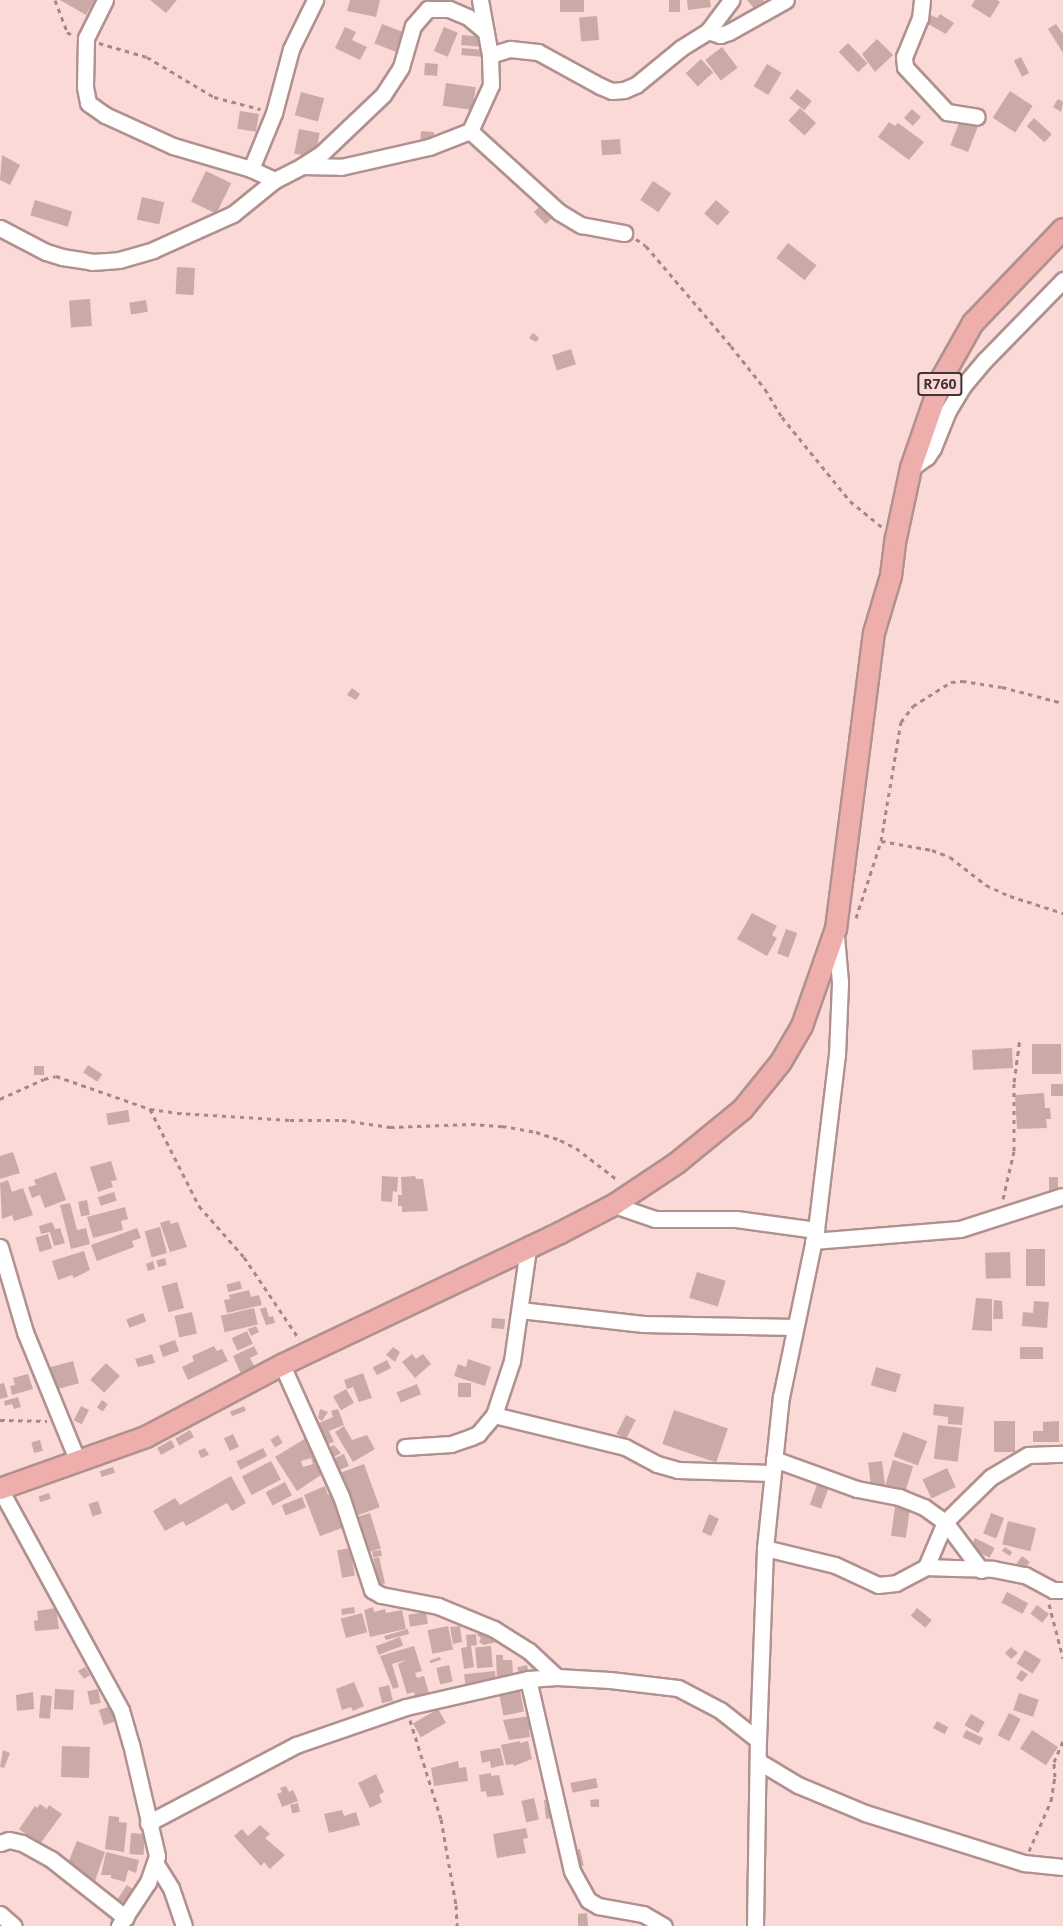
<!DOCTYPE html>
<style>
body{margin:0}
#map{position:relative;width:1063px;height:1926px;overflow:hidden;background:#fbd9d6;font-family:"Open Sans",sans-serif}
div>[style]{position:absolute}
.building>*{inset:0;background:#caaaa7;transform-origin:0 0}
.path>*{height:3px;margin-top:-1.5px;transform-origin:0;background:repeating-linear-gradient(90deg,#a28a88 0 4.5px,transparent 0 9px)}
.roads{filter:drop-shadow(2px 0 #b0918e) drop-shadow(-2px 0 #b0918e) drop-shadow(0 2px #b0918e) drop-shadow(0 -2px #b0918e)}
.minor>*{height:15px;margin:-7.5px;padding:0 7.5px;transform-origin:7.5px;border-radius:7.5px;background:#fff}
.major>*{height:20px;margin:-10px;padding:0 10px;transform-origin:10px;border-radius:10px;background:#eeafac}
span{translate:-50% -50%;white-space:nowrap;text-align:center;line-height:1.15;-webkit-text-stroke:4.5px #fbd9d6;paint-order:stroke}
.shield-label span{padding:2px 4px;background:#fbd9d6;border:2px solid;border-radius:4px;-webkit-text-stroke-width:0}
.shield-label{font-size:14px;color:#413433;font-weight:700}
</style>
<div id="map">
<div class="building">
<div style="clip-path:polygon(60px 0,95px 0,86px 15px)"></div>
<div style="clip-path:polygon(150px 0,177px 0,166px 13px)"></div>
<div style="clip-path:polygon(350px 0,380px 0,376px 17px,347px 11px)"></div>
<div style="left:560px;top:0;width:24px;height:12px"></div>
<div style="left:669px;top:0;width:11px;height:12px"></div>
<div style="clip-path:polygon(687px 0,710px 0,711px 7px,688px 10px)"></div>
<div style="clip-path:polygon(747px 0,763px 0,765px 2px,756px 11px)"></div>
<div style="clip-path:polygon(975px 0,997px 0,1000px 2px,990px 18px,971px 6px)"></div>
<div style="clip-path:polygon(940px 14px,954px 23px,946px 34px,926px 23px,931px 15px,937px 18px)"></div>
<div style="left:597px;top:16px;width:24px;height:18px;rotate:85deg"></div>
<div style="left:382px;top:24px;width:28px;height:21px;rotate:21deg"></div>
<div style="clip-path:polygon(1056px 24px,1063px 34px,1063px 53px,1048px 29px)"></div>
<div style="clip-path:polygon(345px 27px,356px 32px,352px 40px,367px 47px,360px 60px,335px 48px)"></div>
<div style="left:444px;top:27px;width:15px;height:26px;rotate:23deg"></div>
<div style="left:462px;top:35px;width:25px;height:10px;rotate:5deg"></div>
<div style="clip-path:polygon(877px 39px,893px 55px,875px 72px,862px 54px)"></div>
<div style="left:848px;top:43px;width:28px;height:13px;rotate:46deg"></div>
<div style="left:722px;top:47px;width:26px;height:21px;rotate:53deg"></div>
<div style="left:462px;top:48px;width:25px;height:7px;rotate:5deg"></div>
<div style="left:1021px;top:57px;width:18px;height:8px;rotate:63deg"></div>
<div style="left:701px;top:59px;width:18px;height:21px;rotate:47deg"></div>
<div style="left:425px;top:63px;width:13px;height:12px;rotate:4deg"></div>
<div style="left:767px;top:64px;width:17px;height:26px;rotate:31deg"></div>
<div style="left:446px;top:83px;width:30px;height:23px;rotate:8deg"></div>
<div style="left:797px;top:89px;width:19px;height:12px;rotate:39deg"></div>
<div style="left:1010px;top:91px;width:27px;height:32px;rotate:33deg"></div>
<div style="left:301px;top:92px;width:24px;height:24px;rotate:15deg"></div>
<div style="clip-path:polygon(1058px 99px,1063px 102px,1061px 112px,1053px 107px)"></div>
<div style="left:800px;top:108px;width:22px;height:17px;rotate:43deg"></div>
<div style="left:912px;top:109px;width:12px;height:12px;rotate:42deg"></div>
<div style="left:240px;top:111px;width:19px;height:18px;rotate:9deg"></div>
<div style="left:1034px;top:118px;width:24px;height:11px;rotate:42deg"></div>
<div style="left:960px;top:120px;width:19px;height:27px;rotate:21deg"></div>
<div style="clip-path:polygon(889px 122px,895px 126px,898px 123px,924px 142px,909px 160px,878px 137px)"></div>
<div style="left:299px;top:129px;width:21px;height:25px;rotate:11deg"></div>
<div style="left:421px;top:131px;width:13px;height:11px;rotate:4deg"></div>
<div style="left:620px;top:139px;width:15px;height:19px;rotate:86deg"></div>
<div style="clip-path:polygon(2px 155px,20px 165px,10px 185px,0 180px)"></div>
<div style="left:206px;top:171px;width:28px;height:34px;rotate:26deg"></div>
<div style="left:653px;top:181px;width:22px;height:23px;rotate:34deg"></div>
<div style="left:142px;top:197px;width:23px;height:23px;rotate:13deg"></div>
<div style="left:35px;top:200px;width:39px;height:16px;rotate:17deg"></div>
<div style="left:716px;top:200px;width:18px;height:18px;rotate:41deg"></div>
<div style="left:543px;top:203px;width:17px;height:13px;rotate:45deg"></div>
<div style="left:788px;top:243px;width:36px;height:19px;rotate:38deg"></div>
<div style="left:177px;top:267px;width:18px;height:27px;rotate:3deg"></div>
<div style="left:90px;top:299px;width:27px;height:21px;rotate:86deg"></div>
<div style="left:146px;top:300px;width:12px;height:17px;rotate:81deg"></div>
<div style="clip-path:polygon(533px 333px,539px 338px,536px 342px,529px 338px)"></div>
<div style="left:571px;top:349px;width:16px;height:20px;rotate:72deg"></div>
<div style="clip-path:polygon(352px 688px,360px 694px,356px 700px,347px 695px)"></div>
<div style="clip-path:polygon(752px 913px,777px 926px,772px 935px,777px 938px,767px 956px,737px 939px)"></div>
<div style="left:786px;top:929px;width:12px;height:26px;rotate:20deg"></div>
<div style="left:1032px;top:1044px;width:29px;height:30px"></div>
<div style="left:1012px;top:1048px;width:20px;height:40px;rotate:87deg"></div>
<div style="left:88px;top:1065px;width:17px;height:9px;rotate:33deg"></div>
<div style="left:44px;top:1066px;width:9px;height:10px;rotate:90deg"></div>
<div style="left:1063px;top:1084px;width:12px;height:12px;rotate:90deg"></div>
<div style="clip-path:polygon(1044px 1093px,1045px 1108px,1050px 1108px,1051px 1119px,1046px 1119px,1047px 1128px,1017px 1129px,1015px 1095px)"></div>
<div style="left:128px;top:1110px;width:12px;height:22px;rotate:81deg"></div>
<div style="clip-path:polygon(13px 1152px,20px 1173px,0 1179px,0 1156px)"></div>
<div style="clip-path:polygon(111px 1161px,117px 1180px,111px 1181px,113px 1187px,98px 1192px,90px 1167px)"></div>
<div style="clip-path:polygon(56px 1172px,66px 1200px,45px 1208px,40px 1195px,32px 1198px,28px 1187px,36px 1185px,34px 1180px)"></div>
<div style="clip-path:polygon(382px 1176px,398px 1177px,397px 1192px,393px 1191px,392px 1202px,381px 1201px)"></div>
<div style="clip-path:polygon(415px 1176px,416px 1179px,423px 1179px,428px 1211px,402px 1212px,402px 1206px,398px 1206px,398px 1195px,402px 1195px,401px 1177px)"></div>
<div style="left:1049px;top:1177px;width:9px;height:14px"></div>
<div style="clip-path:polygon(8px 1180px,12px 1192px,23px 1188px,33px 1215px,14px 1221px,12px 1215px,2px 1219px,0 1183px)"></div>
<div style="left:114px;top:1192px;width:9px;height:17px;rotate:72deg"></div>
<div style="left:87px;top:1200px;width:15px;height:9px;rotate:79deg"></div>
<div style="clip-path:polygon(70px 1203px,77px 1230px,86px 1228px,90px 1244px,71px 1249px,60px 1205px)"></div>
<div style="clip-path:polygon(125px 1207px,128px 1219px,121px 1221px,123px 1230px,93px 1238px,87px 1217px)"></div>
<div style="clip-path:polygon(169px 1220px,171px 1224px,178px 1222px,187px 1247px,170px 1252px,160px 1223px)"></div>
<div style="clip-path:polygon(52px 1222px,55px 1229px,60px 1228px,65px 1243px,54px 1246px,50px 1232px,41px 1234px,39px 1226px)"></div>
<div style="left:160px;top:1227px;width:27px;height:16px;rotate:75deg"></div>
<div style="clip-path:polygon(137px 1228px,141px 1238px,132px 1241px,134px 1247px,97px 1261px,91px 1245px)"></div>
<div style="left:48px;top:1234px;width:15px;height:13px;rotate:74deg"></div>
<div style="left:1026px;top:1249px;width:19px;height:37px"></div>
<div style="clip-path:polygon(84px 1251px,90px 1270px,74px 1278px,72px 1275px,58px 1280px,52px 1261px)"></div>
<div style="left:1010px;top:1252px;width:26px;height:25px;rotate:88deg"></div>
<div style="left:165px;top:1258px;width:7px;height:9px;rotate:74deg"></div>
<div style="clip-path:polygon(153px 1261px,155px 1269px,148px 1271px,146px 1264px)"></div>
<div style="left:697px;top:1272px;width:30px;height:27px;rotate:17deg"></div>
<div style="left:240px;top:1281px;width:8px;height:14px;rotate:76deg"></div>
<div style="left:177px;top:1282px;width:27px;height:16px;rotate:75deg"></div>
<div style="clip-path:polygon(249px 1290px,251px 1297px,259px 1295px,262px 1305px,227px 1313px,224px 1300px,230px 1299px,229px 1295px)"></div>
<div style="clip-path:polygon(976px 1298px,992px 1299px,992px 1331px,972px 1330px)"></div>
<div style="clip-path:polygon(994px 1300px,1002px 1301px,1003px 1319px,993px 1319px)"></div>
<div style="clip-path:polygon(1034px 1301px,1049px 1302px,1047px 1328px,1022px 1326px,1023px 1312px,1033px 1313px)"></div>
<div style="clip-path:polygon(266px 1307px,269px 1317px,273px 1316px,275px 1323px,266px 1325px,260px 1309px)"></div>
<div style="left:254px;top:1308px;width:17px;height:34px;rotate:77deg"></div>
<div style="left:192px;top:1312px;width:22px;height:18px;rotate:77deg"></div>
<div style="left:143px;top:1313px;width:9px;height:18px;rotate:69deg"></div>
<div style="left:492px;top:1318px;width:13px;height:10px;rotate:4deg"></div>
<div style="clip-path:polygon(256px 1326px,259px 1332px,251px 1336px,248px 1329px)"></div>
<div style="left:247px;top:1331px;width:14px;height:17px;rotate:65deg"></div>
<div style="left:175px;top:1340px;width:12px;height:17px;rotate:70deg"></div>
<div style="clip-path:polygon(214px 1346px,217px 1351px,222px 1349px,228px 1361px,188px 1380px,182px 1367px,194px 1361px,192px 1356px)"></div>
<div style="clip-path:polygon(254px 1346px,258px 1354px,250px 1358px,255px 1367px,241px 1374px,233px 1356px)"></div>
<div style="clip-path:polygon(393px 1347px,400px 1352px,395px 1362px,386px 1355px)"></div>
<div style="left:1020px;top:1347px;width:23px;height:12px"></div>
<div style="clip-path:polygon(152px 1354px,155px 1363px,138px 1367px,135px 1359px)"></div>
<div style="clip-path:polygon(412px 1354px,416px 1359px,423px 1354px,431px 1364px,415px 1378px,402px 1362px)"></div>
<div style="clip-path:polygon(468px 1359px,491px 1367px,485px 1386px,454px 1376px,458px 1364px,466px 1367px)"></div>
<div style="left:387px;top:1360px;width:9px;height:16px;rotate:63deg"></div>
<div style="left:73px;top:1361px;width:23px;height:26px;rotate:75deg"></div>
<div style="left:106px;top:1363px;width:19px;height:23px;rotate:43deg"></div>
<div style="left:876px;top:1367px;width:26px;height:19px;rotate:16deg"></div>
<div style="clip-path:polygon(363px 1373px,372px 1398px,359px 1402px,353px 1387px,347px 1389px,344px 1380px)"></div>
<div style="clip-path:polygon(28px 1374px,33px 1389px,12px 1395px,10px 1386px,15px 1385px,13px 1378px)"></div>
<div style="clip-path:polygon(4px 1383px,8px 1397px,0 1399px,0 1384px)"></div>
<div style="left:458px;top:1383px;width:13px;height:14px"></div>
<div style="left:417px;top:1384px;width:11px;height:22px;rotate:68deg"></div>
<div style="left:346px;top:1389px;width:16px;height:15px;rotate:60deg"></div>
<div style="clip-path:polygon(18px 1397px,21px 1407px,14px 1409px,12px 1404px,5px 1406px,4px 1401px)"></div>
<div style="left:102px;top:1400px;width:7px;height:9px;rotate:34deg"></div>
<div style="clip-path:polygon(934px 1404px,964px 1407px,962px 1425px,948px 1424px,948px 1417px,933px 1415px)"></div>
<div style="left:81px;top:1406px;width:9px;height:16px;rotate:27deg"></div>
<div style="left:244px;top:1406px;width:5px;height:15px;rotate:68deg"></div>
<div style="clip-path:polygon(320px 1409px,328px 1412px,322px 1421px,318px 1418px)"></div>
<div style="clip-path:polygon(338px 1409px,344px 1425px,329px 1431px,334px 1442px,322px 1446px,314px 1425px,333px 1417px,331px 1411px)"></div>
<div style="left:674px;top:1410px;width:57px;height:36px;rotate:19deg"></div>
<div style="left:626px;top:1415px;width:11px;height:21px;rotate:27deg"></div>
<div style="left:1015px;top:1421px;width:31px;height:21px;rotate:90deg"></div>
<div style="clip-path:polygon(1059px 1421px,1059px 1442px,1033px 1442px,1033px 1431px,1043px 1431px,1043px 1422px)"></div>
<div style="left:938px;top:1425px;width:24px;height:34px;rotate:7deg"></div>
<div style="clip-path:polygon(344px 1426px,352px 1440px,367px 1435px,375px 1449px,353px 1462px,335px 1432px)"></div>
<div style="left:190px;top:1430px;width:8px;height:17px;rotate:60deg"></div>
<div style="left:903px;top:1432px;width:26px;height:26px;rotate:21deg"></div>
<div style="left:233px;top:1434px;width:14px;height:10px;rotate:65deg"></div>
<div style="left:278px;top:1435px;width:9px;height:9px;rotate:58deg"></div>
<div style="clip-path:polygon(evenodd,306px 1438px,327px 1471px,297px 1491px,275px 1457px,306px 1438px,311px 1458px,313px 1464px,303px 1467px,301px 1461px,311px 1458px)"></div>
<div style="left:40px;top:1440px;width:11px;height:9px;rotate:75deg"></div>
<div style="left:171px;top:1440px;width:8px;height:16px;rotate:60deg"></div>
<div style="clip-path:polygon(334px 1445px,341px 1453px,330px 1459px,326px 1449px)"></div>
<div style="clip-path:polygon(205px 1448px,209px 1455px,201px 1458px,198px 1451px)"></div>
<div style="left:263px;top:1448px;width:9px;height:30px;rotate:63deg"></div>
<div style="left:344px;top:1454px;width:13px;height:17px;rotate:67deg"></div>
<div style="left:893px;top:1460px;width:21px;height:31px;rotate:17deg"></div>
<div style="left:271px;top:1461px;width:21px;height:33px;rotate:62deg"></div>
<div style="left:882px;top:1461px;width:26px;height:14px;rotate:83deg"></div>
<div style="left:364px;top:1464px;width:46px;height:26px;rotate:70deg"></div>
<div style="left:113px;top:1467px;width:6px;height:14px;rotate:72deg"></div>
<div style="left:947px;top:1468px;width:21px;height:27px;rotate:65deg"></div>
<div style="clip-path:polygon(231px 1476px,246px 1503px,232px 1511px,227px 1503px,186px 1526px,183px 1521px,165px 1531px,153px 1511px,175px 1498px,180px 1505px)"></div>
<div style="left:285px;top:1482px;width:15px;height:22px;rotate:62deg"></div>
<div style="left:818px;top:1482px;width:12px;height:24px;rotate:20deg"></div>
<div style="clip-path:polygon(325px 1486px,328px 1495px,331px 1493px,342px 1528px,320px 1536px,304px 1495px)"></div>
<div style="left:49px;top:1493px;width:6px;height:11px;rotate:72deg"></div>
<div style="left:302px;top:1497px;width:11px;height:22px;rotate:68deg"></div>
<div style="left:98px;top:1501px;width:13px;height:10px;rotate:72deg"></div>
<div style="left:895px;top:1507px;width:15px;height:29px;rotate:8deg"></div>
<div style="left:370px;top:1513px;width:37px;height:18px;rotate:73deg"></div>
<div style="left:991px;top:1513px;width:14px;height:22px;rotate:21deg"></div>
<div style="clip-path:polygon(709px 1514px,719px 1519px,711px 1536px,702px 1532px)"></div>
<div style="left:1008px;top:1521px;width:29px;height:24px;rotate:14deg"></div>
<div style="left:975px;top:1538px;width:22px;height:11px;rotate:27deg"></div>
<div style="clip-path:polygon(1005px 1547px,1012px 1552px,1010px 1556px,1002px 1551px)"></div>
<div style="left:350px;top:1548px;width:28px;height:13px;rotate:80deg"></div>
<div style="left:381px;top:1550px;width:6px;height:9px;rotate:81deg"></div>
<div style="left:1022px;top:1556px;width:10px;height:9px;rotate:37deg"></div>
<div style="left:379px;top:1557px;width:27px;height:6px;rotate:77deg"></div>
<div style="left:1007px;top:1592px;width:24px;height:12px;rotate:28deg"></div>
<div style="left:1037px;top:1605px;width:15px;height:11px;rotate:37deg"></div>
<div style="left:354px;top:1607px;width:6px;height:13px;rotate:81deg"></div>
<div style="clip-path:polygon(373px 1607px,374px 1612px,385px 1609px,386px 1613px,402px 1610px,406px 1629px,370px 1637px,364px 1610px)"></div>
<div style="clip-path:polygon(56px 1608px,59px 1629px,35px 1631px,34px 1621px,38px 1620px,37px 1611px)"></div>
<div style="left:917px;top:1608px;width:19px;height:10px;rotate:39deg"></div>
<div style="left:426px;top:1612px;width:12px;height:18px;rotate:81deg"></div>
<div style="left:362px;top:1613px;width:20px;height:22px;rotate:75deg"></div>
<div style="left:448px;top:1626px;width:24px;height:21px;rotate:78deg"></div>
<div style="clip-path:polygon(460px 1626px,462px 1642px,453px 1644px,450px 1627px)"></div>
<div style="clip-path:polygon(408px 1629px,409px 1634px,386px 1640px,384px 1636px)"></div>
<div style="clip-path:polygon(479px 1632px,488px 1636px,496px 1642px,484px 1645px,479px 1642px,481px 1638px,477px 1635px)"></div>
<div style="clip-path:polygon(476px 1634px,477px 1645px,471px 1646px,474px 1667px,464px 1669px,461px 1648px,467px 1647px,466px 1635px)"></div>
<div style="left:400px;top:1637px;width:9px;height:26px;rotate:69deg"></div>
<div style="clip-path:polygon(414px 1646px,422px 1671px,415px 1673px,417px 1678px,424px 1676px,430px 1697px,410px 1703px,408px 1697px,415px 1695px,414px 1692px,407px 1694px,398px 1664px,406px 1660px,392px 1664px,399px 1687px,393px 1689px,380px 1656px)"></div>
<div style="left:491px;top:1646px;width:21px;height:16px;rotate:85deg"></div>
<div style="clip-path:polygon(1011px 1647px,1018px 1653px,1011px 1659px,1005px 1653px)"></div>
<div style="left:1025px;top:1650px;width:19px;height:16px;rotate:32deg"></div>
<div style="clip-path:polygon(496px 1655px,503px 1655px,503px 1660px,512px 1660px,513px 1673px,508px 1674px,509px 1680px,497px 1680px)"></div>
<div style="left:440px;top:1657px;width:3px;height:11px;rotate:72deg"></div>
<div style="left:449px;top:1665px;width:17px;height:13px;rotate:77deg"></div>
<div style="left:527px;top:1665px;width:9px;height:10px;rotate:77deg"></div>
<div style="clip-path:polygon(85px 1667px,90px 1675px,84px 1679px,78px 1671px)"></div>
<div style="clip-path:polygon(1021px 1670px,1028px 1674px,1022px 1682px,1016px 1678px)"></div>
<div style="left:495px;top:1671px;width:10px;height:31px;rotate:84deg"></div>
<div style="clip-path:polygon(354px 1682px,364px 1706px,353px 1711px,351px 1707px,342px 1710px,336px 1689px)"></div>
<div style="left:389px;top:1685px;width:16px;height:11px;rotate:76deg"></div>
<div style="left:98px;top:1689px;width:14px;height:11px;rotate:78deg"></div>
<div style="left:74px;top:1690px;width:20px;height:19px;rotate:93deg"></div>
<div style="left:520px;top:1691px;width:21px;height:21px;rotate:79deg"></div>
<div style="clip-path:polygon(33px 1692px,34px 1709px,17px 1711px,16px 1695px)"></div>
<div style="left:1019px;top:1693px;width:21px;height:18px;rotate:19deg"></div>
<div style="left:41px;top:1695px;width:11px;height:23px;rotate:5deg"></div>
<div style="left:114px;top:1705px;width:16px;height:16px;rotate:72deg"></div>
<div style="left:438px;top:1709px;width:16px;height:29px;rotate:60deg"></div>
<div style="left:1009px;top:1713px;width:13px;height:25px;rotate:27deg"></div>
<div style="left:971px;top:1714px;width:16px;height:13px;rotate:30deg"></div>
<div style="clip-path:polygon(530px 1716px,533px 1730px,529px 1730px,530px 1737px,509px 1740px,503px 1720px)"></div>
<div style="left:937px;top:1721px;width:13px;height:8px;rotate:29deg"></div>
<div style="left:966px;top:1730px;width:19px;height:8px;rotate:25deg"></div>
<div style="left:1032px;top:1730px;width:31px;height:22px;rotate:33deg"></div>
<div style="clip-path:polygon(520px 1741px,520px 1743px,528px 1741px,532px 1759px,514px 1766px,513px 1764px,506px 1765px,501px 1745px)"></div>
<div style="left:62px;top:1746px;width:28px;height:31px;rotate:2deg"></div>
<div style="clip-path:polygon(500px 1748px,504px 1765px,491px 1768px,490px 1761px,482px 1763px,480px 1751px)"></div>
<div style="clip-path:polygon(3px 1750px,10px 1753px,4px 1768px,0 1767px)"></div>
<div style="clip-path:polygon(458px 1761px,459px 1768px,466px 1767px,468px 1781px,434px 1786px,431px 1768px)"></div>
<div style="clip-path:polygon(491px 1773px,491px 1776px,499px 1775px,504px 1795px,487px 1797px,486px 1791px,481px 1792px,479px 1775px)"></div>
<div style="clip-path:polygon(376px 1774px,384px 1792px,379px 1795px,382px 1802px,370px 1808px,358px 1783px)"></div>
<div style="left:596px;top:1778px;width:10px;height:26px;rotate:79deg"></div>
<div style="clip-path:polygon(286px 1786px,289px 1792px,293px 1790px,298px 1801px,282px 1807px,277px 1794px,282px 1792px,280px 1788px)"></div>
<div style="left:534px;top:1798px;width:22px;height:13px;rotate:77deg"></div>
<div style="clip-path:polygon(599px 1799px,599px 1807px,591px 1807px,590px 1800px)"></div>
<div style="clip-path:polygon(544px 1800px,549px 1800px,552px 1818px,546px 1819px)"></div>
<div style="left:298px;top:1803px;width:9px;height:8px;rotate:77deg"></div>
<div style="clip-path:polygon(40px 1804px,47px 1809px,49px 1805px,62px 1814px,40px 1844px,19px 1829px,35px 1806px,37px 1808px)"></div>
<div style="clip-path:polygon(342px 1810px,344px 1816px,356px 1812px,360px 1825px,329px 1833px,324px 1814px)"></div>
<div style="clip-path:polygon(109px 1816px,119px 1817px,119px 1822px,127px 1823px,124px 1852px,105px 1849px)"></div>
<div style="clip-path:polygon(260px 1825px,270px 1834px,265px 1838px,285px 1855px,270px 1869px,264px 1862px,261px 1866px,234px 1836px,242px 1829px,248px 1836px)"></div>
<div style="clip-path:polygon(526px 1828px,528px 1838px,523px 1839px,526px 1853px,497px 1858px,493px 1834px)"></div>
<div style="left:131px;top:1833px;width:14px;height:21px;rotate:4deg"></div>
<div style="clip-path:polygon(77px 1841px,105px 1852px,94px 1884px,86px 1881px,87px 1877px,69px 1870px,67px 1865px)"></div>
<div style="left:580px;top:1849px;width:17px;height:11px;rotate:77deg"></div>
<div style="clip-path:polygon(106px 1852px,139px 1860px,136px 1873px,128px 1870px,125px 1882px,111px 1878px,111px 1875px,101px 1875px)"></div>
<div style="left:127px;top:1885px;width:11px;height:19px;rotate:34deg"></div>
<div style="clip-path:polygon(587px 1913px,588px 1926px,578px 1926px,578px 1914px)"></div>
</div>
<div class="path">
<div style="left:55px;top:0;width:34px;rotate:69deg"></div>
<div style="left:67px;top:32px;width:6px;rotate:31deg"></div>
<div style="left:99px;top:43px;width:50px;rotate:16.3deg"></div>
<div style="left:147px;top:57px;width:78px;rotate:30.8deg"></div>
<div style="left:214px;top:97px;width:48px;rotate:14.6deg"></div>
<div style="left:636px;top:239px;width:12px;rotate:35deg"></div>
<div style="left:646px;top:246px;width:131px;rotate:49.6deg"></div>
<div style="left:731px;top:346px;width:55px;rotate:51.7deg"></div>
<div style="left:765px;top:389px;width:33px;rotate:59deg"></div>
<div style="left:782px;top:417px;width:108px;rotate:51deg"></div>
<div style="left:850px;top:501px;width:41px;rotate:39.1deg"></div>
<div style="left:881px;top:841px;width:52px;rotate:10deg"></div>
<div style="left:932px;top:850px;width:19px;rotate:21deg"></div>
<div style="left:950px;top:857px;width:46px;rotate:37.9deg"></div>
<div style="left:986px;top:885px;width:26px;rotate:25deg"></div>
<div style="left:1010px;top:896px;width:56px;rotate:17.8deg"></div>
<div style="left:856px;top:918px;width:81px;rotate:-72deg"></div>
<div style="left:881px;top:841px;width:121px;rotate:-80.5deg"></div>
<div style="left:901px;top:722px;width:20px;rotate:-53deg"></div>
<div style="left:913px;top:706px;width:45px;rotate:-32.3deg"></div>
<div style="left:951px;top:682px;width:11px;rotate:-5deg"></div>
<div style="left:962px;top:681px;width:40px;rotate:8.5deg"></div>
<div style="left:1002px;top:687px;width:63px;rotate:14.7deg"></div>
<div style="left:0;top:1099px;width:48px;rotate:-24.4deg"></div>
<div style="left:44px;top:1079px;width:12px;rotate:-14deg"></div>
<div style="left:56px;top:1076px;width:100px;rotate:19.3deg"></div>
<div style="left:150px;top:1109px;width:27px;rotate:8deg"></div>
<div style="left:177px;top:1113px;width:113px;rotate:3.5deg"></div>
<div style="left:290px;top:1120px;width:52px"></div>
<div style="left:342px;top:1120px;width:49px;rotate:8.3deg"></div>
<div style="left:390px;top:1127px;width:81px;rotate:-2.1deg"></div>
<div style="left:471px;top:1124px;width:31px;rotate:4deg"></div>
<div style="left:502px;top:1126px;width:35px;rotate:10deg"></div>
<div style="left:536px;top:1132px;width:25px;rotate:18deg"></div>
<div style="left:560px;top:1140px;width:18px;rotate:27deg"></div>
<div style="left:576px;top:1148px;width:54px;rotate:37.5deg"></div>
<div style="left:150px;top:1109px;width:109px;rotate:63.2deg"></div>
<div style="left:199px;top:1206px;width:68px;rotate:48.6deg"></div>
<div style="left:244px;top:1257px;width:99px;rotate:56.1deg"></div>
<div style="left:1003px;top:1199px;width:49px;rotate:-77.1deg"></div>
<div style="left:1014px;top:1151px;width:69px;rotate:-90deg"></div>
<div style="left:1014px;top:1082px;width:44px;rotate:-82.2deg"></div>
<div style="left:0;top:1420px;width:47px;rotate:1.2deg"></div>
<div style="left:1049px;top:1604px;width:56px;rotate:75.5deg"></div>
<div style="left:410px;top:1720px;width:104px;rotate:72.6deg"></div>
<div style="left:441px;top:1819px;width:87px;rotate:80.1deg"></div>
<div style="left:456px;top:1905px;width:21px;rotate:87deg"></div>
<div style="left:1029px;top:1851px;width:55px;rotate:-66.3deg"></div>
<div style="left:1051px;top:1801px;width:24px;rotate:-81deg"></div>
<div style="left:1055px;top:1777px;width:15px;rotate:-94deg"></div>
<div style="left:1054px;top:1762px;width:23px;rotate:-67deg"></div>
</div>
<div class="roads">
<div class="minor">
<div style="left:105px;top:0;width:42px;rotate:116.6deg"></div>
<div style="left:86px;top:38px;width:49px;rotate:91.2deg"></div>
<div style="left:85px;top:87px;width:16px;rotate:79deg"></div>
<div style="left:88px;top:103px;width:21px;rotate:35deg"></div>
<div style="left:105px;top:115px;width:75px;rotate:24.5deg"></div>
<div style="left:173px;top:146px;width:81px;rotate:16.4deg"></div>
<div style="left:251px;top:169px;width:26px;rotate:25deg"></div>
<div style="left:922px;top:0;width:18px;rotate:96deg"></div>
<div style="left:920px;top:18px;width:42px;rotate:112.3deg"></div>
<div style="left:904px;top:57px;width:10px;rotate:84deg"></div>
<div style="left:905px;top:67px;width:62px;rotate:47deg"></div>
<div style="left:947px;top:112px;width:30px;rotate:9deg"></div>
<div style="left:708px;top:31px;width:13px;rotate:18deg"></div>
<div style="left:720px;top:35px;width:9px;rotate:-18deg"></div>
<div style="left:729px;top:32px;width:65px;rotate:-29.3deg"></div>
<div style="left:490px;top:55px;width:21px;rotate:-17deg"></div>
<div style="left:510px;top:49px;width:28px;rotate:6deg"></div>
<div style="left:538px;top:52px;width:71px;rotate:28.7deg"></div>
<div style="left:600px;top:86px;width:13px;rotate:23deg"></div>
<div style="left:612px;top:91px;width:12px;rotate:-5deg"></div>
<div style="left:624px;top:90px;width:13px;rotate:-23deg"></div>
<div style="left:636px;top:85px;width:58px;rotate:-39.4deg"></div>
<div style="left:681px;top:48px;width:32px;rotate:-32deg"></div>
<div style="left:708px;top:31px;width:39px;rotate:-53deg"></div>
<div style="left:470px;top:131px;width:51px;rotate:-65.5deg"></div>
<div style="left:491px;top:85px;width:30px;rotate:-92deg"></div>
<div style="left:490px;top:55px;width:56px;rotate:-100.3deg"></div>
<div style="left:302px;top:166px;width:24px;rotate:-33deg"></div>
<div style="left:322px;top:153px;width:84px;rotate:-43.6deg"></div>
<div style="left:383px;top:95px;width:33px;rotate:-57deg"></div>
<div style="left:401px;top:67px;width:43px;rotate:-73.7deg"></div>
<div style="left:413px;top:26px;width:23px;rotate:-49deg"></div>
<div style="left:428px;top:9px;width:21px"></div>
<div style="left:449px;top:9px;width:21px;rotate:23deg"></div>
<div style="left:468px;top:17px;width:23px;rotate:40deg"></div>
<div style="left:251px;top:169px;width:61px;rotate:-67.7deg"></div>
<div style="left:274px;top:113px;width:66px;rotate:-75.1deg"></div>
<div style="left:291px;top:49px;width:55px;rotate:-63.9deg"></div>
<div style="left:0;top:228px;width:52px;rotate:27.6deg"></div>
<div style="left:46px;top:252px;width:17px;rotate:17deg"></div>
<div style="left:62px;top:257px;width:30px;rotate:9deg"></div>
<div style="left:92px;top:262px;width:27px;rotate:-4deg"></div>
<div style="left:119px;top:260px;width:35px;rotate:-16deg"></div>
<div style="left:153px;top:250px;width:88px;rotate:-24.2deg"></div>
<div style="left:233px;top:214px;width:54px;rotate:-39deg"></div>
<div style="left:275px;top:180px;width:30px;rotate:-27deg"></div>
<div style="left:302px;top:166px;width:39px;rotate:1deg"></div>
<div style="left:341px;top:167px;width:90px;rotate:-12.8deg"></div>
<div style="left:429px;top:147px;width:44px;rotate:-21.3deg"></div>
<div style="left:470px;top:131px;width:120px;rotate:42.3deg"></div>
<div style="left:559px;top:212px;width:26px;rotate:31deg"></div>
<div style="left:581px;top:225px;width:44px;rotate:10.5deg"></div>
<div style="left:911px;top:468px;width:19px;rotate:-35deg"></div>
<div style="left:927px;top:457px;width:11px;rotate:-56deg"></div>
<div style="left:933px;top:448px;width:40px;rotate:-68deg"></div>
<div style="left:948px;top:411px;width:29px;rotate:-59deg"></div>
<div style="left:963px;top:386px;width:34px;rotate:-50deg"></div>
<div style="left:985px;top:360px;width:112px;rotate:-45.7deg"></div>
<div style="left:614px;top:1205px;width:43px;rotate:18.9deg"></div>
<div style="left:655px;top:1219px;width:81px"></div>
<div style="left:736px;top:1219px;width:81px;rotate:7.8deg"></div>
<div style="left:813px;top:1241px;width:147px;rotate:-4.7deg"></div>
<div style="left:960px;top:1229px;width:108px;rotate:-17.8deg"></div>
<div style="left:0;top:1247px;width:89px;rotate:73.6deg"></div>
<div style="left:25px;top:1332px;width:140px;rotate:67.8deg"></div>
<div style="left:520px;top:1310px;width:124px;rotate:6.5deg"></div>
<div style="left:643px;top:1324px;width:152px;rotate:1.1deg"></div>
<div style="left:282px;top:1365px;width:144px;rotate:65.8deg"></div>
<div style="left:341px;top:1496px;width:99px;rotate:71.7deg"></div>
<div style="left:372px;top:1590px;width:10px;rotate:29deg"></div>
<div style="left:381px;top:1595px;width:58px;rotate:10.9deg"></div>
<div style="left:438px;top:1606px;width:61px;rotate:22.3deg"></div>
<div style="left:494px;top:1629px;width:41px;rotate:32.2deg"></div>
<div style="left:529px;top:1651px;width:38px;rotate:43deg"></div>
<div style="left:494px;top:1415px;width:135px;rotate:13.7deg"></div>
<div style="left:625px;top:1447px;width:36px;rotate:28deg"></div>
<div style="left:657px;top:1464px;width:22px;rotate:16deg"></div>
<div style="left:678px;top:1470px;width:94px;rotate:1.8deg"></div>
<div style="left:405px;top:1447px;width:46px;rotate:-3.7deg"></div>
<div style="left:451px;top:1444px;width:21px;rotate:-19deg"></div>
<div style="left:471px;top:1437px;width:8px;rotate:-23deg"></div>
<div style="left:478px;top:1434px;width:25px;rotate:-50deg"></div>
<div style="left:494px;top:1415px;width:57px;rotate:-71.6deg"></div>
<div style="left:512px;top:1361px;width:114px;rotate:-81.9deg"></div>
<div style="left:774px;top:1459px;width:88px;rotate:19.9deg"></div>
<div style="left:857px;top:1489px;width:43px;rotate:10.8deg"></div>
<div style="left:899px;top:1497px;width:27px;rotate:22deg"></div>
<div style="left:924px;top:1507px;width:26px;rotate:36deg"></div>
<div style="left:945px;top:1522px;width:60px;rotate:53.1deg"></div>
<div style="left:0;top:1489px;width:252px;rotate:61.3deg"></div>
<div style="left:121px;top:1710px;width:35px;rotate:74deg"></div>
<div style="left:131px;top:1744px;width:115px;rotate:76.9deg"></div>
<div style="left:157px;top:1856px;width:28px;rotate:109deg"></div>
<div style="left:148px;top:1882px;width:53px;rotate:123.4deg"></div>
<div style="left:765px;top:1548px;width:72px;rotate:13.7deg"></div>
<div style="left:835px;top:1565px;width:47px;rotate:24.9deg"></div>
<div style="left:878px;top:1585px;width:18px;rotate:-6deg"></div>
<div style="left:896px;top:1583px;width:34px;rotate:-28deg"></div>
<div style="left:926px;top:1567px;width:28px;rotate:2deg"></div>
<div style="left:954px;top:1568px;width:39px;rotate:1deg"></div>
<div style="left:993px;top:1569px;width:33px;rotate:11deg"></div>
<div style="left:1025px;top:1575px;width:32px;rotate:28deg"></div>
<div style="left:1053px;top:1590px;width:10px"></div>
<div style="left:926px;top:1567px;width:49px;rotate:-67.1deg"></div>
<div style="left:945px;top:1522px;width:64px;rotate:-44.4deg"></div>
<div style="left:991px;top:1477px;width:43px;rotate:-30.7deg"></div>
<div style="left:1028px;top:1455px;width:35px;rotate:-2deg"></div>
<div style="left:528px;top:1679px;width:197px;rotate:77.1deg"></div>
<div style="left:572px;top:1871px;width:33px;rotate:61deg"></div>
<div style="left:588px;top:1900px;width:12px;rotate:31deg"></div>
<div style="left:598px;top:1906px;width:46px;rotate:10.1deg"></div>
<div style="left:643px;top:1914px;width:24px;rotate:30deg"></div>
<div style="left:758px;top:1761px;width:47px;rotate:31deg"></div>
<div style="left:798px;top:1785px;width:73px;rotate:22.7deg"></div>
<div style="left:865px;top:1813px;width:167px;rotate:17.5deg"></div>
<div style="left:1024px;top:1863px;width:39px;rotate:6deg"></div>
<div style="left:148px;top:1823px;width:167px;rotate:-27.8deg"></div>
<div style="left:296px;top:1745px;width:116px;rotate:-19.1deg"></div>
<div style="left:406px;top:1707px;width:125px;rotate:-12.9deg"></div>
<div style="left:528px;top:1679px;width:29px;rotate:-4deg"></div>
<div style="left:557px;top:1677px;width:53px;rotate:3.2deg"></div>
<div style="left:610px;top:1680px;width:68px;rotate:6.7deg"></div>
<div style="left:678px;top:1688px;width:47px;rotate:27.6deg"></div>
<div style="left:720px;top:1710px;width:48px;rotate:38.3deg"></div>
<div style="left:0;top:1843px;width:9px;rotate:-18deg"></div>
<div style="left:9px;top:1840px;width:13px;rotate:13deg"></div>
<div style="left:22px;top:1843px;width:33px;rotate:29deg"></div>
<div style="left:51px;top:1859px;width:95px;rotate:38.2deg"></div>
<div style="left:156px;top:1864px;width:28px;rotate:58deg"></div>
<div style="left:171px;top:1888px;width:40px;rotate:71.1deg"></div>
<div style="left:0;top:1914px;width:18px;rotate:41deg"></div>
<div style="left:755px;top:1926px;width:186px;rotate:-89.1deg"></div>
<div style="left:758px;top:1740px;width:192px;rotate:-87.9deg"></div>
<div style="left:765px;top:1548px;width:152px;rotate:-84deg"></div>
<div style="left:781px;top:1397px;width:171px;rotate:-78.2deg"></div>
<div style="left:816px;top:1230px;width:176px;rotate:-83.2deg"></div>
<div style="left:837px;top:1055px;width:73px;rotate:-87.6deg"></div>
<div style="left:840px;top:982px;width:46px;rotate:-95deg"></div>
</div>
<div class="major">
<div style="left:0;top:1489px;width:155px;rotate:-19.6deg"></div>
<div style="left:146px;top:1437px;width:154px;rotate:-27.9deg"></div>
<div style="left:282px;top:1365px;width:308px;rotate:-25.4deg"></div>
<div style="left:560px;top:1233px;width:61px;rotate:-27.4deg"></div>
<div style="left:614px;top:1205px;width:76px;rotate:-33.7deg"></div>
<div style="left:677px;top:1163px;width:85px;rotate:-39.3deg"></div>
<div style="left:743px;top:1109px;width:60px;rotate:-51deg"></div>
<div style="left:781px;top:1062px;width:42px;rotate:-59.7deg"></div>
<div style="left:802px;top:1026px;width:103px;rotate:-70.7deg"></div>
<div style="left:836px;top:929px;width:298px;rotate:-82.7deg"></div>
<div style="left:874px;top:633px;width:59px;rotate:-73.4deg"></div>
<div style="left:891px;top:576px;width:38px;rotate:-83deg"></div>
<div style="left:896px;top:538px;width:72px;rotate:-77.9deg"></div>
<div style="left:911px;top:468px;width:95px;rotate:-71deg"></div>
<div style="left:942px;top:378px;width:63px;rotate:-60.6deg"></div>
<div style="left:973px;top:323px;width:130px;rotate:-46.2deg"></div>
</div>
</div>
<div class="shield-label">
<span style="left:940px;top:384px">R760</span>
</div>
</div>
